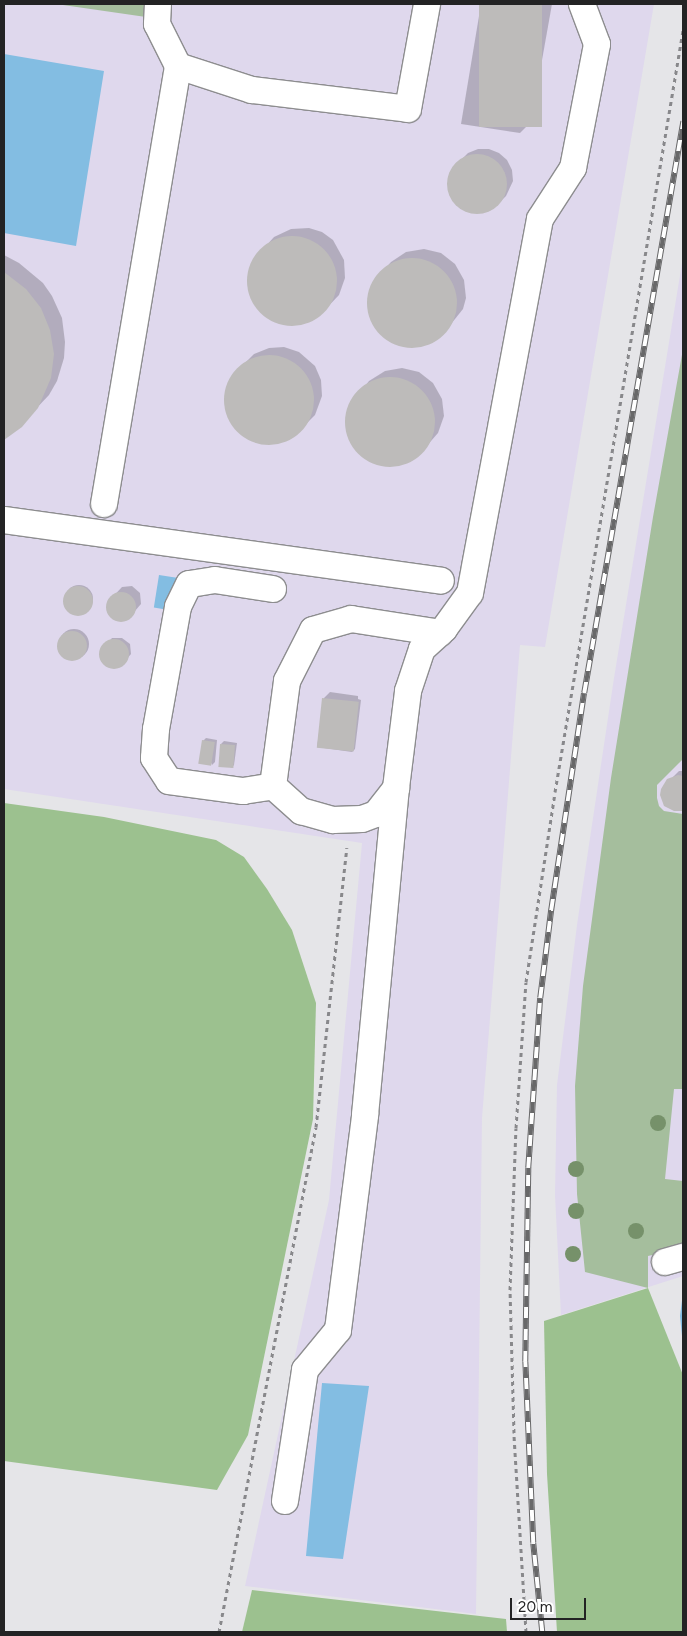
<!DOCTYPE html>
<style>
body{margin:0}
#map{position:relative;width:687px;height:1636px;overflow:hidden;background:#e5e5e8;font-family:Figtree,sans-serif}
div>[style]{position:absolute}
.industrial>*{inset:0;background:#dfd8ed}
.green>*{inset:0;background:#a5be9d}
.forest>*{inset:0;background:#9cc18f}
.water>*{inset:0;background:#83bde2;transform-origin:0 0}
.shadow>*{inset:0;background:#0003}
.round{border-radius:50%}
.building>*{inset:0;background:#bdbbba;transform-origin:0 0}
.path>*{height:3px;margin-top:-1.5px;transform-origin:0;background:repeating-linear-gradient(90deg,#88888b 0 4px,transparent 0 8px)}
.roads{filter:drop-shadow(1px 0 #8d8d8f) drop-shadow(-1px 0 #8d8d8f) drop-shadow(0 1px #8d8d8f) drop-shadow(0 -1px #8d8d8f)}
.minor>*{height:26px;margin:-13px;padding:0 13px;transform-origin:13px;border-radius:13px;background:#fff}
.rail>*{height:5.5px;margin-top:-2.75px;transform-origin:0;background:repeating-linear-gradient(90deg,#fff 0 11px,#686869 0 22px);box-sizing:border-box;border-block:1px solid #686869}
.trees>*{width:16px;height:16px;margin:-8px;border-radius:50%;background:#76916a}
span{translate:-50% -50%;white-space:nowrap;text-align:center;line-height:1.15;-webkit-text-stroke:4px #fff;paint-order:stroke}
.frame{position:absolute;inset:0;border:5px solid #232324;pointer-events:none}
.scale{position:absolute;left:510px;top:1598px;width:76px;height:22px;box-sizing:border-box;border:2px solid #232324;border-top:0;padding-left:6px;font-size:15px;line-height:18px;white-space:nowrap;color:#232324;-webkit-text-stroke:4px #fff;paint-order:stroke}
</style>
<div id="map">
<div class="industrial">
<div style="clip-path:polygon(4px 4px,654px 4px,545px 647px,520px 645px,482px 1118px,476px 1614px,245px 1586px,329px 1200px,362px 843px,4px 789px)"></div>
<div style="clip-path:polygon(683px 257px,683px 1276px,561px 1315px,555px 1195px,557px 1085px,577px 925px,614px 678px)"></div>
</div>
<div class="green">
<div style="clip-path:polygon(56px 4px,147px 4px,146px 17px)"></div>
<div style="clip-path:polygon(683px 349px,683px 759px,657px 785px,657px 798px,659px 806px,664px 811px,683px 814px,683px 1089px,674px 1089px,665px 1179px,683px 1181px,683px 1248px,648px 1256px,648px 1288px,585px 1272px,577px 1194px,575px 1086px,583px 986px,611px 778px,653px 517px)"></div>
</div>
<div class="forest">
<div style="clip-path:polygon(4px 803px,104px 817px,216px 840px,244px 857px,267px 889px,292px 930px,316px 1003px,313px 1119px,248px 1435px,217px 1490px,4px 1461px)"></div>
<div style="clip-path:polygon(648px 1288px,683px 1375px,683px 1632px,557px 1632px,547px 1474px,544px 1321px)"></div>
<div style="clip-path:polygon(252px 1590px,506px 1619px,507px 1632px,242px 1632px)"></div>
</div>
<div class="water">
<div style="clip-path:polygon(4px 54px,104px 71px,76px 246px,4px 233px)"></div>
<div style="left:159px;top:575px;width:18px;height:33px;rotate:9deg"></div>
<div style="clip-path:polygon(683px 1293px,683px 1346px,680px 1316px)"></div>
<div style="clip-path:polygon(322px 1383px,369px 1386px,343px 1559px,306px 1556px)"></div>
</div>
<div class="shadow">
<div style="clip-path:polygon(481px 4px,552px 4px,531px 122px,520px 133px,461px 124px)"></div>
<div style="clip-path:polygon(478px 149px,489px 149px,499px 153px,507px 160px,512px 170px,513px 181px,506px 196px,499px 203px,491px 210px,480px 213px,469px 212px,460px 208px,453px 199px,449px 189px,449px 178px,453px 168px,468px 153px)"></div>
<div style="clip-path:polygon(309px 228px,322px 232px,333px 240px,344px 260px,345px 278px,339px 295px,320px 315px,303px 324px,285px 325px,268px 318px,258px 309px,249px 288px,250px 270px,256px 257px,274px 237px,291px 229px)"></div>
<div style="clip-path:polygon(424px 249px,441px 253px,455px 264px,464px 280px,466px 298px,463px 309px,443px 334px,428px 344px,410px 347px,393px 342px,379px 331px,370px 316px,369px 298px,374px 281px,391px 262px,406px 252px)"></div>
<div style="clip-path:polygon(4px 255px,19px 263px,43px 283px,52px 296px,62px 318px,65px 342px,64px 358px,57px 381px,49px 395px,15px 431px,4px 438px)"></div>
<div style="clip-path:polygon(284px 347px,299px 352px,315px 366px,321px 380px,322px 396px,315px 415px,294px 436px,274px 444px,258px 443px,244px 436px,233px 425px,226px 411px,226px 395px,233px 375px,254px 354px,269px 348px)"></div>
<div style="clip-path:polygon(402px 368px,419px 372px,433px 383px,442px 399px,444px 416px,438px 433px,417px 457px,406px 463px,388px 466px,371px 461px,357px 450px,348px 435px,347px 423px,350px 405px,369px 381px,385px 371px)"></div>
<div class="round" style="left:65px;top:585px;width:28px;height:28px"></div>
<div style="clip-path:polygon(132px 586px,140px 593px,141px 604px,128px 619px,117px 620px,108px 612px,108px 602px,122px 587px)"></div>
<div class="round" style="left:59px;top:629px;width:30px;height:30px"></div>
<div style="clip-path:polygon(112px 638px,122px 638px,130px 644px,131px 654px,121px 666px,111px 668px,102px 662px,100px 652px)"></div>
<div style="clip-path:polygon(330px 692px,358px 696px,358px 699px,361px 700px,355px 749px,352px 752px,317px 747px,324px 698px)"></div>
<div style="clip-path:polygon(206px 738px,217px 740px,215px 762px,212px 765px,203px 741px)"></div>
<div style="clip-path:polygon(224px 741px,237px 743px,234px 765px,231px 768px,221px 744px)"></div>
<div style="clip-path:polygon(679px 771px,683px 771px,683px 809px,675px 810px,673px 777px)"></div>
</div>
<div class="building">
<div style="left:479px;top:4px;width:63px;height:123px"></div>
<div class="round" style="left:447px;top:154px;width:60px;height:60px"></div>
<div class="round" style="left:247px;top:236px;width:90px;height:90px"></div>
<div class="round" style="left:367px;top:258px;width:90px;height:90px"></div>
<div style="clip-path:polygon(4px 272px,26px 289px,41px 308px,50px 330px,54px 354px,51px 378px,38px 408px,22px 427px,4px 440px)"></div>
<div class="round" style="left:224px;top:355px;width:90px;height:90px"></div>
<div class="round" style="left:345px;top:377px;width:90px;height:90px"></div>
<div class="round" style="left:63px;top:586px;width:30px;height:30px"></div>
<div class="round" style="left:106px;top:592px;width:30px;height:30px"></div>
<div class="round" style="left:57px;top:631px;width:30px;height:30px"></div>
<div class="round" style="left:99px;top:639px;width:30px;height:30px"></div>
<div style="left:322px;top:698px;width:37px;height:50px;rotate:6deg"></div>
<div style="left:202px;top:740px;width:13px;height:24px;rotate:9deg"></div>
<div style="left:220px;top:744px;width:15px;height:23px;rotate:4deg"></div>
<div style="clip-path:polygon(678px 775px,683px 776px,683px 811px,674px 811px,664px 806px,660px 795px,661px 789px,667px 779px)"></div>
</div>
<div class="path">
<div style="left:219px;top:1632px;width:514px;rotate:-79.13deg"></div>
<div style="left:316px;top:1127px;width:281px;rotate:-83.7deg"></div>
<div style="left:526px;top:1632px;width:199px;rotate:-93.5deg"></div>
<div style="left:514px;top:1433px;width:143px;rotate:-91.6deg"></div>
<div style="left:510px;top:1290px;width:162px;rotate:-87.9deg"></div>
<div style="left:516px;top:1128px;width:146px;rotate:-86.1deg"></div>
<div style="left:526px;top:982px;width:192px;rotate:-81.3deg"></div>
<div style="left:555px;top:792px;width:773px;rotate:-80.46deg"></div>
</div>
<div class="roads">
<div class="minor">
<div style="left:158px;top:4px;width:20px;rotate:93deg"></div>
<div style="left:157px;top:24px;width:47px;rotate:63.4deg"></div>
<div style="left:178px;top:66px;width:78px;rotate:18deg"></div>
<div style="left:252px;top:90px;width:157px;rotate:6.9deg"></div>
<div style="left:408px;top:109px;width:107px;rotate:-79.7deg"></div>
<div style="left:104px;top:504px;width:444px;rotate:-80.4deg"></div>
<div style="left:4px;top:520px;width:441px;rotate:7.9deg"></div>
<div style="left:273px;top:589px;width:59px;rotate:-171.2deg"></div>
<div style="left:215px;top:580px;width:26px;rotate:171deg"></div>
<div style="left:189px;top:584px;width:25px;rotate:116deg"></div>
<div style="left:178px;top:607px;width:124px;rotate:100.2deg"></div>
<div style="left:156px;top:729px;width:29px;rotate:94deg"></div>
<div style="left:154px;top:758px;width:27px;rotate:57deg"></div>
<div style="left:169px;top:781px;width:75px;rotate:7.7deg"></div>
<div style="left:243px;top:791px;width:30px;rotate:-9deg"></div>
<div style="left:273px;top:786px;width:106px;rotate:-82.4deg"></div>
<div style="left:287px;top:681px;width:57px;rotate:-63deg"></div>
<div style="left:313px;top:630px;width:40px;rotate:-16deg"></div>
<div style="left:351px;top:619px;width:90px;rotate:8.9deg"></div>
<div style="left:273px;top:786px;width:38px;rotate:42deg"></div>
<div style="left:301px;top:811px;width:33px;rotate:16deg"></div>
<div style="left:333px;top:820px;width:29px;rotate:-2deg"></div>
<div style="left:362px;top:819px;width:15px;rotate:-20deg"></div>
<div style="left:376px;top:814px;width:33px;rotate:-52deg"></div>
<div style="left:665px;top:1262px;width:19px;rotate:-16deg"></div>
<div style="left:285px;top:1501px;width:133px;rotate:-81.3deg"></div>
<div style="left:305px;top:1370px;width:52px;rotate:-50.5deg"></div>
<div style="left:338px;top:1330px;width:217px;rotate:-82.8deg"></div>
<div style="left:365px;top:1115px;width:328px;rotate:-84.6deg"></div>
<div style="left:396px;top:788px;width:98px;rotate:-82.9deg"></div>
<div style="left:408px;top:691px;width:44px;rotate:-71.6deg"></div>
<div style="left:422px;top:649px;width:30px;rotate:-42deg"></div>
<div style="left:444px;top:629px;width:44px;rotate:-54.2deg"></div>
<div style="left:470px;top:593px;width:380px;rotate:-79.4deg"></div>
<div style="left:540px;top:219px;width:61px;rotate:-57.1deg"></div>
<div style="left:573px;top:168px;width:126px;rotate:-79deg"></div>
<div style="left:597px;top:44px;width:43px;rotate:-110.6deg"></div>
</div>
</div>
<div class="rail">
<div style="left:542px;top:1632px;width:89px;rotate:-95.8deg"></div>
<div style="left:533px;top:1543px;width:181px;rotate:-92.5deg"></div>
<div style="left:525px;top:1362px;width:194px;rotate:-89.1deg"></div>
<div style="left:528px;top:1168px;width:170px;rotate:-86deg"></div>
<div style="left:540px;top:998px;width:89px;rotate:-82.9deg"></div>
<div style="left:551px;top:910px;width:219px;rotate:-81.4deg"></div>
<div style="left:584px;top:693px;width:580px;rotate:-80.16deg"></div>
</div>
<div class="trees">
<div style="left:658px;top:1123px"></div>
<div style="left:576px;top:1169px"></div>
<div style="left:576px;top:1211px"></div>
<div style="left:636px;top:1231px"></div>
<div style="left:573px;top:1254px"></div>
</div>
<div class="frame"></div>
<div class="scale">20 m</div>
</div>
